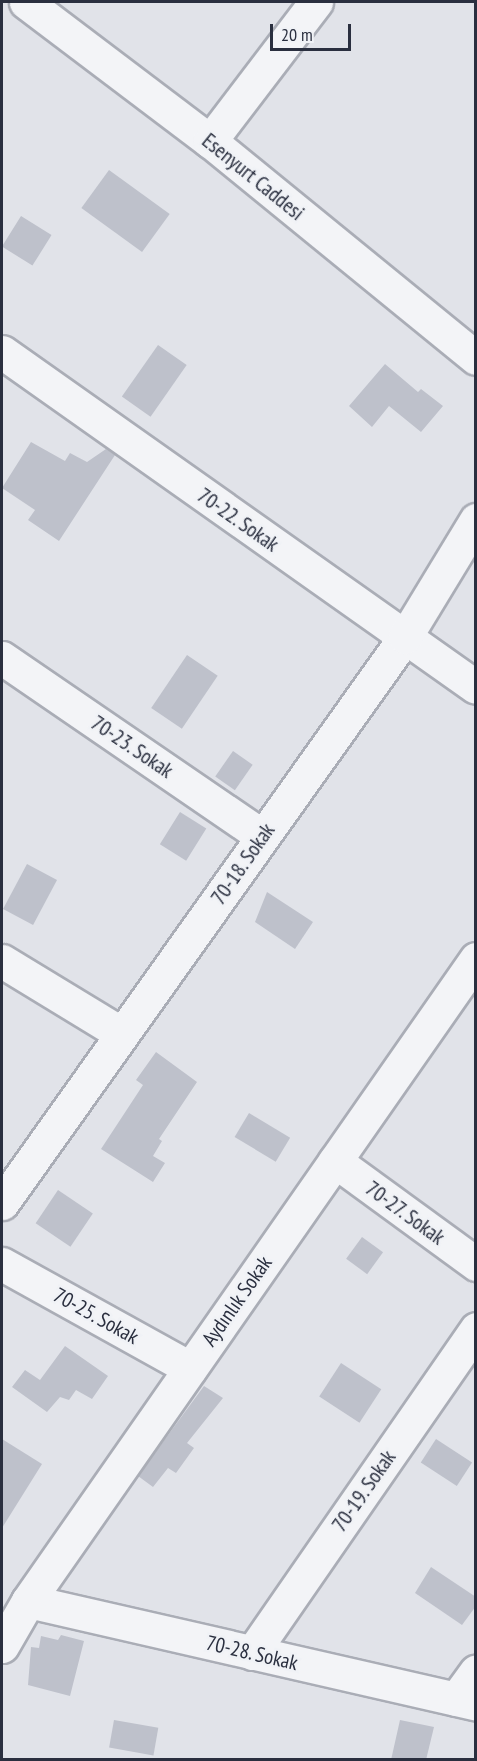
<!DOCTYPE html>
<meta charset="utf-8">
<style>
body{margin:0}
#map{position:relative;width:477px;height:1761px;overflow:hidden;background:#e1e3e9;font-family:"PT Sans Narrow",sans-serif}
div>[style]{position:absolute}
.building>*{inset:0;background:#bec1cb;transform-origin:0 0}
.roads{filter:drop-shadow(2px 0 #aaadb6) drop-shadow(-2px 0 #aaadb6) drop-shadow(0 2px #aaadb6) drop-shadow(0 -2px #aaadb6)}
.minor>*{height:33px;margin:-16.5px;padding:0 16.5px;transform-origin:16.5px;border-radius:16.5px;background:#f3f4f7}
span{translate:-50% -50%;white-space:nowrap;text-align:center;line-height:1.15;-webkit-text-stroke:5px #f0f2f6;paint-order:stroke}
.street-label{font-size:21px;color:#2a2f3f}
.frame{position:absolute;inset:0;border:3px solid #2a2f3f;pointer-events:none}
.scale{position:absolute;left:270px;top:24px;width:81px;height:27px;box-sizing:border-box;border:3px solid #2a2f3f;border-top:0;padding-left:8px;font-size:18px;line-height:21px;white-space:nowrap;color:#2a2f3f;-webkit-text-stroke:4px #f0f2f6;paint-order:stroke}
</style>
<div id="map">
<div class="building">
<div style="left:109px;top:170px;width:75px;height:47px;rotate:36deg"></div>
<div style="left:21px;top:216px;width:36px;height:36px;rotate:32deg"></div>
<div style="left:158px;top:345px;width:35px;height:63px;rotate:35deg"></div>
<div style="clip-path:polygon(385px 364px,418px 392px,421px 389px,443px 406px,421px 432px,389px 406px,372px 427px,349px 406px)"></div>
<div style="clip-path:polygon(31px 442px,65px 461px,70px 453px,87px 462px,106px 449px,115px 455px,59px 541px,28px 520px,35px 510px,2px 488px)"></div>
<div style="left:187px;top:655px;width:37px;height:64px;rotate:34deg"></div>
<div style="left:233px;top:751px;width:24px;height:31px;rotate:35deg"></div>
<div style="left:180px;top:812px;width:31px;height:38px;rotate:32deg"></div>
<div style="left:27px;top:864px;width:34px;height:51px;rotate:28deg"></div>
<div style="clip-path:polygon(267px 892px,313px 922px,295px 949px,255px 922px)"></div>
<div style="clip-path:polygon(156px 1052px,197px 1082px,159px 1139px,162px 1141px,153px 1156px,165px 1163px,153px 1182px,101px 1149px,143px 1085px,136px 1080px)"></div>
<div style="left:249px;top:1113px;width:48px;height:28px;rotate:31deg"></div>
<div style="left:58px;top:1190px;width:42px;height:40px;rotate:34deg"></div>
<div style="left:362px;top:1237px;width:26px;height:27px;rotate:36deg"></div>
<div style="clip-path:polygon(65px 1346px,108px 1376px,92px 1399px,76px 1390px,69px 1400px,60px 1397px,47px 1412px,12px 1387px,25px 1370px,40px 1380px)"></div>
<div style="left:341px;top:1363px;width:48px;height:40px;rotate:33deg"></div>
<div style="clip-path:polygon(204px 1386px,223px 1398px,187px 1443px,194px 1448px,176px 1473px,168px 1468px,153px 1487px,138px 1476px)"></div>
<div style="clip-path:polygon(2px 1439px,42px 1464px,2px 1528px)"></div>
<div style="left:436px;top:1439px;width:43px;height:28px;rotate:33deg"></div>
<div style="clip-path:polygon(431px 1567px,476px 1597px,476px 1606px,462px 1625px,415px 1593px)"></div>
<div style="clip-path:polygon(61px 1635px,84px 1641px,70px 1696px,28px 1685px,31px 1647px,39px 1648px,41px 1636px,58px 1640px)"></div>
<div style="left:114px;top:1720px;width:45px;height:28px;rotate:10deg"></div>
<div style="clip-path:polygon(400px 1720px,434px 1727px,426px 1760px,391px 1760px)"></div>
</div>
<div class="roads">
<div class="minor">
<div style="left:26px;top:2px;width:231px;rotate:37.1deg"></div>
<div style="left:210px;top:141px;width:343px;rotate:39.2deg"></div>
<div style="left:210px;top:141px;width:175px;rotate:-52.7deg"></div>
<div style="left:2px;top:352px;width:580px;rotate:35.25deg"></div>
<div style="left:2px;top:658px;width:315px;rotate:34.4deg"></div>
<div style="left:2px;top:961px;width:140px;rotate:31.3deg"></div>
<div style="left:335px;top:1161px;width:175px;rotate:36.1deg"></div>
<div style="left:2px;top:1203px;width:695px;rotate:-54.55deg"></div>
<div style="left:405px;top:637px;width:137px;rotate:-58.7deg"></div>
<div style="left:2px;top:1264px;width:215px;rotate:29deg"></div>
<div style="left:28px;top:1601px;width:460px;rotate:12.9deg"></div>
<div style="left:2px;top:1646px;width:52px;rotate:-60deg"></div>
<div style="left:28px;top:1601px;width:783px;rotate:-55.09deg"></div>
<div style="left:252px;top:1653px;width:394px;rotate:-55.3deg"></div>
<div style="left:456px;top:1699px;width:34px;rotate:-54deg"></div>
</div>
</div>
<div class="street-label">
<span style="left:253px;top:177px;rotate:39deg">Esenyurt Caddesi</span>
<span style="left:238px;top:520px;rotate:35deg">70-22. Sokak</span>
<span style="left:132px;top:747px;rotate:34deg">70-23. Sokak</span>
<span style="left:243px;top:864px;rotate:-55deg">70-18. Sokak</span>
<span style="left:405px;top:1213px;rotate:36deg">70-27. Sokak</span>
<span style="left:237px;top:1301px;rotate:-55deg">Aydınlık Sokak</span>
<span style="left:96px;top:1316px;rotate:29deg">70-25. Sokak</span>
<span style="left:364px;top:1491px;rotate:-55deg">70-19. Sokak</span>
<span style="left:252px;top:1653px;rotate:13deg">70-28. Sokak</span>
</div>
<div class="frame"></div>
<div class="scale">20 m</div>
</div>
